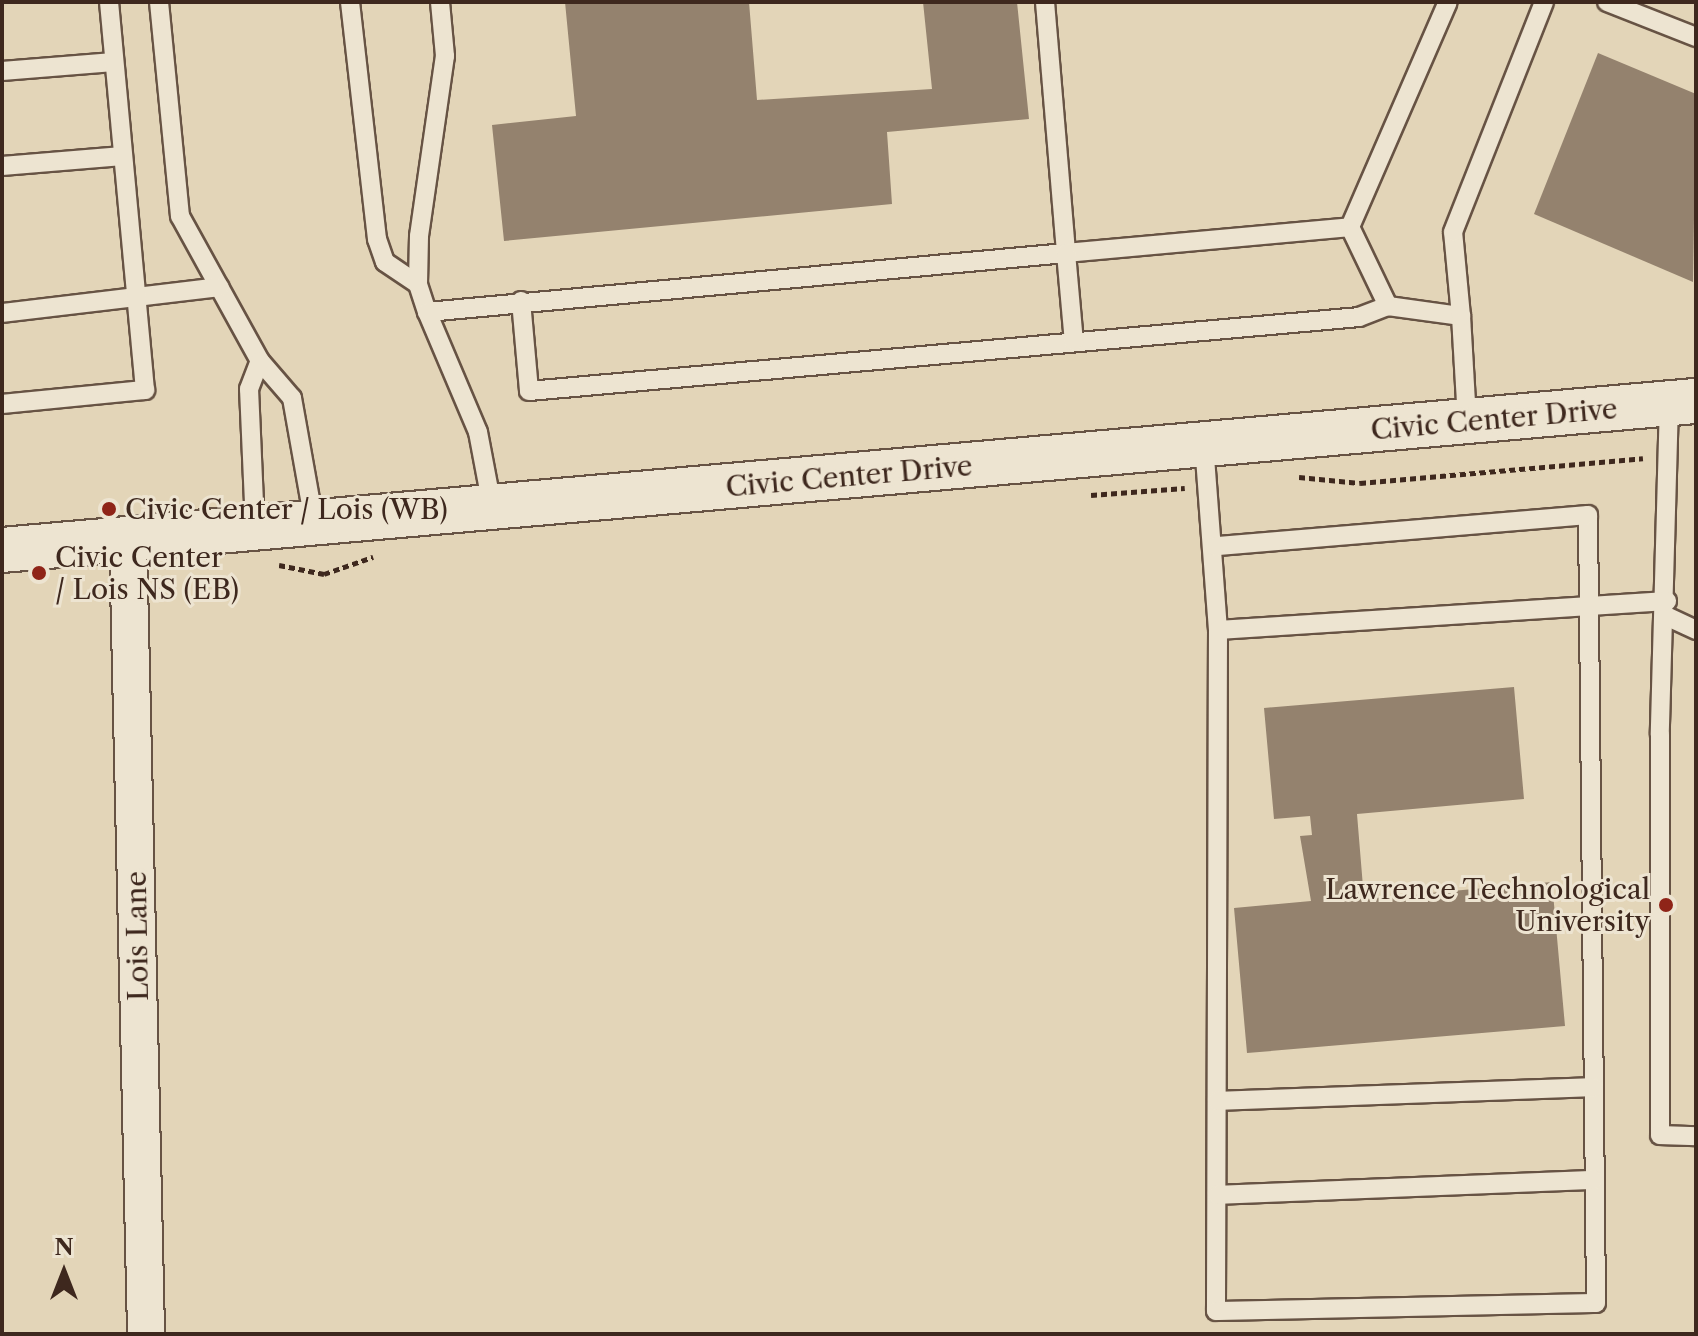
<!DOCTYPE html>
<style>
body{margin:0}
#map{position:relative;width:1698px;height:1336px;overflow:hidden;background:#e3d5b8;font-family:"Libre Caslon Text",serif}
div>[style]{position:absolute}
.building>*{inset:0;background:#94826e}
.path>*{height:5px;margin-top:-2.5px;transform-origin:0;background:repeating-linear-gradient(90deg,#3e281e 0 6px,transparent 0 10px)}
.roads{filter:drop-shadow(2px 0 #675344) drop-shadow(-2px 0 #675344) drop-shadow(0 2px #675344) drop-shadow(0 -2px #675344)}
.service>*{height:18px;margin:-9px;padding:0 9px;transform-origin:9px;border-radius:9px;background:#ede4d1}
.minor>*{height:36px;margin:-18px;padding:0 18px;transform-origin:18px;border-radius:18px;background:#ede4d1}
.tertiary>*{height:44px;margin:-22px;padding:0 22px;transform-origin:22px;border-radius:22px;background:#ede4d1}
.dots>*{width:22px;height:22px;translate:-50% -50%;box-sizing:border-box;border:4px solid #ede4d1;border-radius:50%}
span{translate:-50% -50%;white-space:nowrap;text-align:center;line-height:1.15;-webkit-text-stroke:6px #ede4d1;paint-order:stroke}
.street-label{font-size:28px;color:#3e281e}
.poi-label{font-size:28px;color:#3e281e}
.left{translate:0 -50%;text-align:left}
.right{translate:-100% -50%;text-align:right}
.frame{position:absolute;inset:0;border:4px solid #3e281e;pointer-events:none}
.north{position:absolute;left:24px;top:1232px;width:80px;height:80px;-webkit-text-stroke:6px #ede4d1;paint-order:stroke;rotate:0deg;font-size:22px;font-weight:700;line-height:32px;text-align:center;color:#3e281e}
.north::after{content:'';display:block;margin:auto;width:28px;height:36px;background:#3e281e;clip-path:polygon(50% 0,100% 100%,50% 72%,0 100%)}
</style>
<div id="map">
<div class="building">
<div style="clip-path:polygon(565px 2px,749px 2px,757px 100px,932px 89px,923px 2px,1017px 2px,1029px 119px,887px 132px,892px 204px,504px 241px,492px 125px,576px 116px)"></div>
<div style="clip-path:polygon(1598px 53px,1696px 94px,1693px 282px,1534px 214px)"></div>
<div style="clip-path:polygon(1514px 687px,1524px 799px,1357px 814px,1364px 899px,1552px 882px,1565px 1026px,1247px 1053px,1234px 908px,1311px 901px,1300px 836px,1312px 835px,1310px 816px,1274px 819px,1264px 708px)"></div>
</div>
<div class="path">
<div style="left:1299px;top:477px;width:61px;rotate:5.6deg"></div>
<div style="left:1360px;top:483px;width:284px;rotate:-5deg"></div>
<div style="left:1091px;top:495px;width:94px;rotate:-4.3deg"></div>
<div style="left:279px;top:565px;width:46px;rotate:11.3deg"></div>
<div style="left:324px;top:574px;width:52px;rotate:-19.1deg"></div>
</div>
<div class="roads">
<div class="service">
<div style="left:159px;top:2px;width:215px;rotate:84.4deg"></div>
<div style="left:180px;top:216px;width:166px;rotate:61.1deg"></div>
<div style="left:260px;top:361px;width:49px;rotate:49.1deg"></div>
<div style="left:292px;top:398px;width:125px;rotate:79.9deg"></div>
<div style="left:350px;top:2px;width:239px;rotate:83.5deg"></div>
<div style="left:377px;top:239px;width:24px;rotate:71deg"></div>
<div style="left:385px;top:262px;width:40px;rotate:34deg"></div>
<div style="left:1045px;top:2px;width:252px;rotate:85.2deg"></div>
<div style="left:1066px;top:253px;width:285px;rotate:-5.2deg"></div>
<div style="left:1350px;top:227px;width:245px;rotate:-66.5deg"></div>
<div style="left:1607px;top:2px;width:96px;rotate:21.5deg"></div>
<div style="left:2px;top:71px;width:112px;rotate:-4.6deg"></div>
<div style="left:2px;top:166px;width:121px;rotate:-4.7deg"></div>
<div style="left:1350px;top:227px;width:88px;rotate:64.3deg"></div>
<div style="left:1388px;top:306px;width:74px;rotate:7.8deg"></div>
<div style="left:1461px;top:316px;width:105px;rotate:86.7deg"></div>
<div style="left:521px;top:301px;width:90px;rotate:84.9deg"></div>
<div style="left:529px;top:391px;width:833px;rotate:-5.09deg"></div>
<div style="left:1359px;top:317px;width:31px;rotate:-21deg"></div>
<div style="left:427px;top:312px;width:29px;rotate:-108deg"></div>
<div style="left:418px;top:284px;width:48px;rotate:-88.8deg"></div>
<div style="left:419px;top:236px;width:182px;rotate:-81.8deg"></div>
<div style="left:445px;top:56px;width:54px;rotate:-95.3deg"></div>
<div style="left:2px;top:313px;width:219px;rotate:-6.8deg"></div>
<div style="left:1461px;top:316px;width:84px;rotate:-95.4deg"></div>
<div style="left:1453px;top:232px;width:247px;rotate:-68.4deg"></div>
<div style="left:1669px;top:403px;width:332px;rotate:91.6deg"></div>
<div style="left:1660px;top:735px;width:400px;rotate:90deg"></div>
<div style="left:1660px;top:1135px;width:36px;rotate:2deg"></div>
<div style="left:2px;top:404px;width:144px;rotate:-5.6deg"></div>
<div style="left:145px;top:390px;width:390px;rotate:-95.3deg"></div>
<div style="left:1204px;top:444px;width:187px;rotate:85.7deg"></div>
<div style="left:1218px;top:630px;width:681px;rotate:90.17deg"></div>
<div style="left:1216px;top:1311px;width:380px;rotate:-1.2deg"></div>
<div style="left:1596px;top:1303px;width:788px;rotate:-90.58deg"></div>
<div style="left:1588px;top:515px;width:374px;rotate:175.2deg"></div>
<div style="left:492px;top:506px;width:75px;rotate:-100.7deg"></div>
<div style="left:478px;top:432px;width:130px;rotate:-113deg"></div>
<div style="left:427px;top:312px;width:642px;rotate:-5.28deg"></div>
<div style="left:1066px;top:253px;width:89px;rotate:84.9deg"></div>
<div style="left:255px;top:526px;width:137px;rotate:-92.5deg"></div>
<div style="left:249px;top:389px;width:30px;rotate:-69deg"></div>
<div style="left:1666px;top:616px;width:33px;rotate:25deg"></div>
<div style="left:1218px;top:630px;width:450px;rotate:-3.7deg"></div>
<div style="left:1217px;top:1101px;width:377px;rotate:-2.1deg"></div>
<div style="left:1217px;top:1195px;width:377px;rotate:-2.3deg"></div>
</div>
<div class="minor">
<div style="left:128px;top:538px;width:796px;rotate:88.7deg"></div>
</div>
<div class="tertiary">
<div style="left:2px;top:550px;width:1701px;rotate:-5.03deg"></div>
</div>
</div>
<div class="dots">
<div style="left:109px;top:509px;background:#8f2418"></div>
<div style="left:39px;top:573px;background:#8f2418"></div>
<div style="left:1666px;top:905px;background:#8f2418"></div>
</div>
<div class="street-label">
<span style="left:1494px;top:419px;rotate:-5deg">Civic Center Drive</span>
<span style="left:849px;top:476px;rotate:-5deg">Civic Center Drive</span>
<span style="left:137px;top:936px;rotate:-91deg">Lois Lane</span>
</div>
<div class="poi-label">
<span class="left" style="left:125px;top:509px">Civic Center / Lois (WB)</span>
<span class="left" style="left:55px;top:573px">Civic Center<br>/ Lois NS (EB)</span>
<span class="right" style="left:1650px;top:905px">Lawrence Technological<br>University</span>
</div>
<div class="frame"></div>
<div class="north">N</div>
</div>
